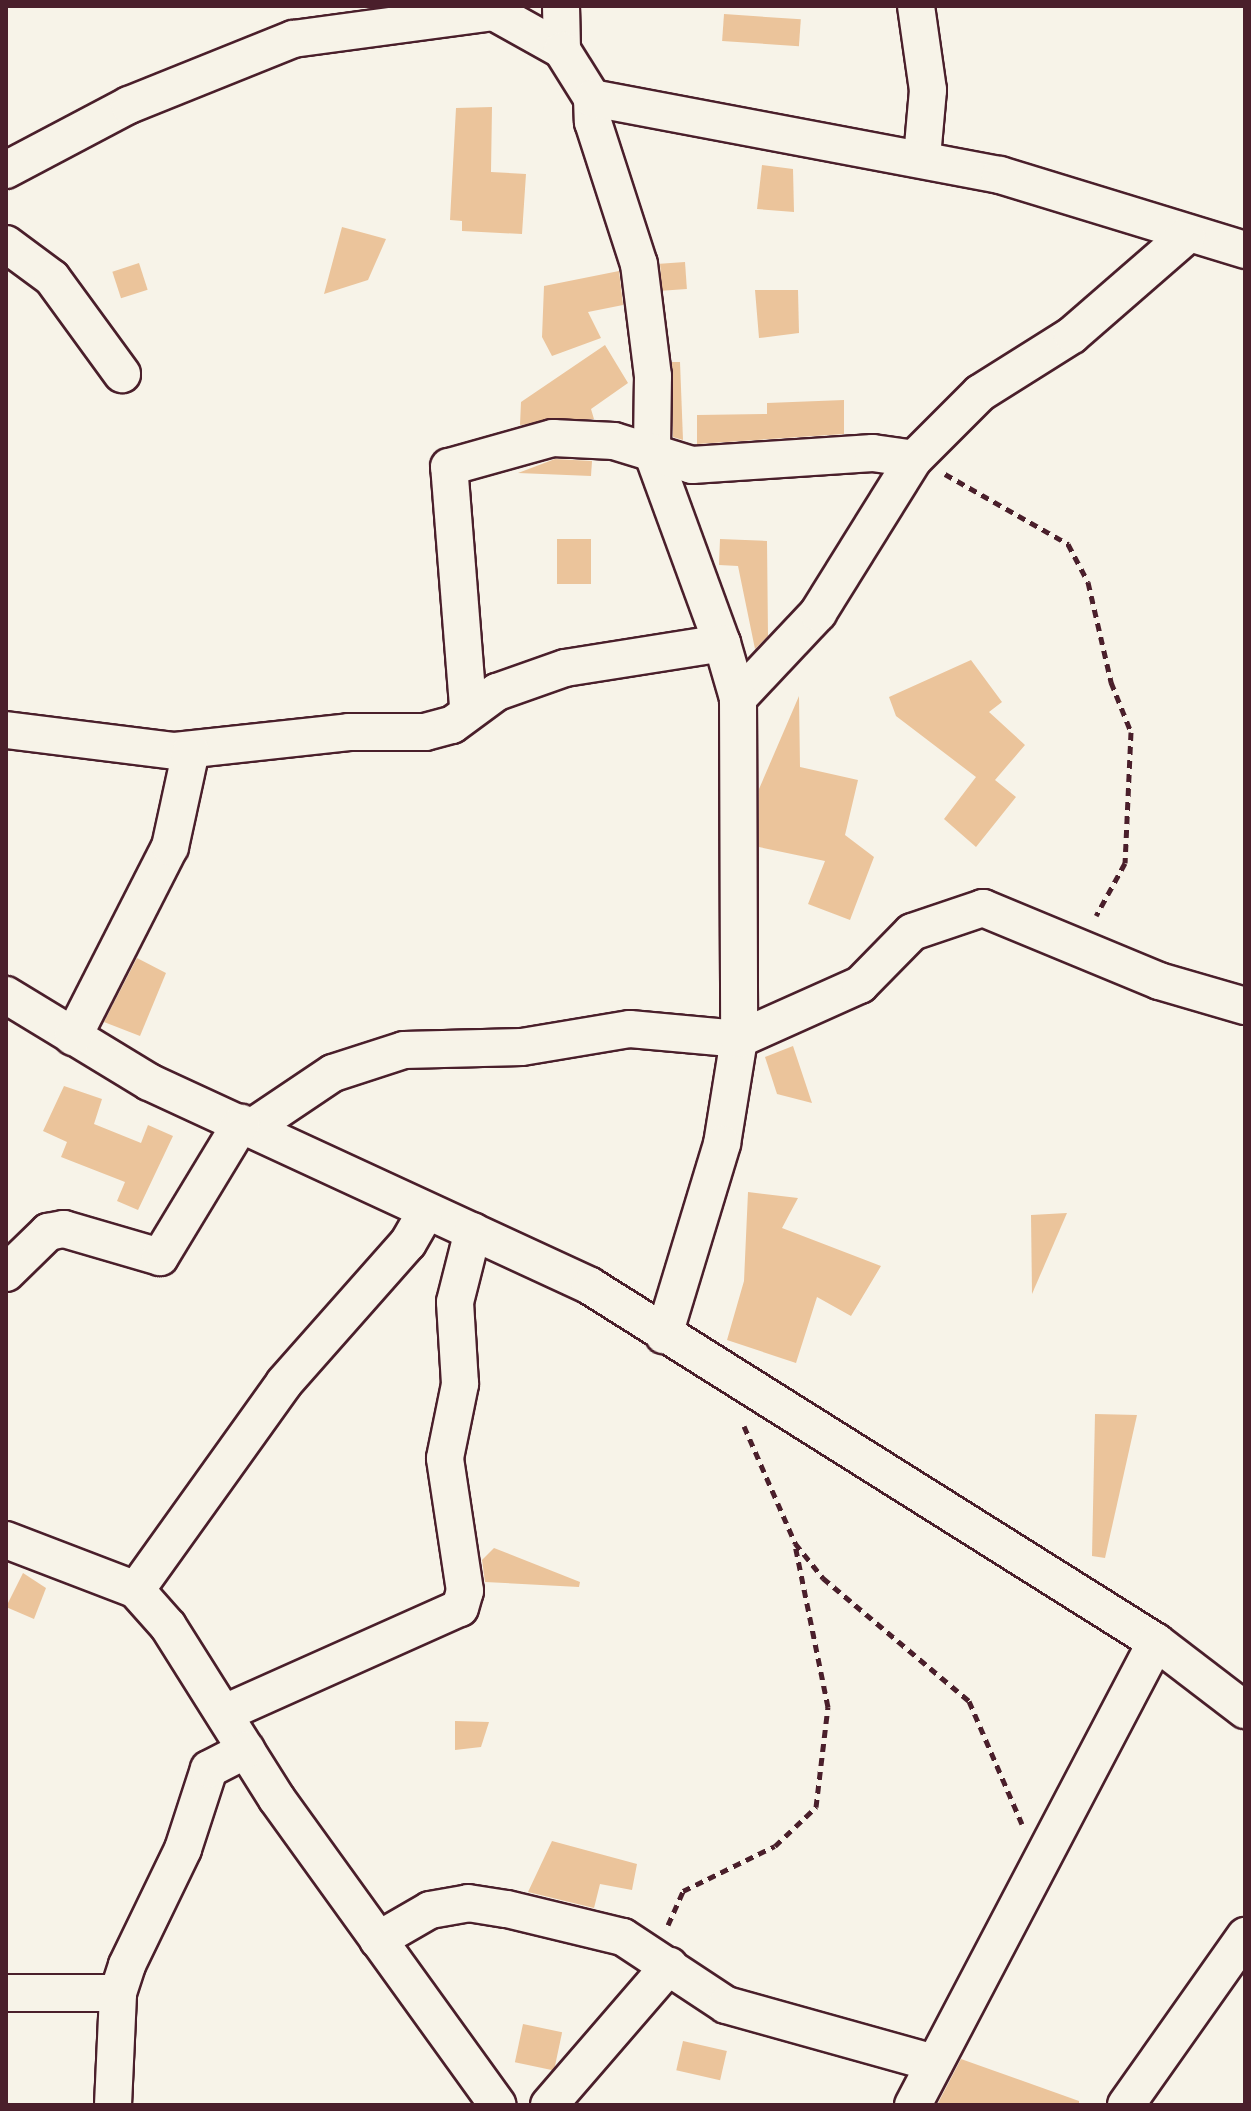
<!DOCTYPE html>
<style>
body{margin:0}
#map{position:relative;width:1251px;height:2111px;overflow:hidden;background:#f7f3e8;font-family:"Balsamiq Sans",sans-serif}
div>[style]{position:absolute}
.building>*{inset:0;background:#ebc49b;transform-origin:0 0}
.path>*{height:5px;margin-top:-2.5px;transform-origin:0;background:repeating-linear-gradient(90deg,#4a1f2b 0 8px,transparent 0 14px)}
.roads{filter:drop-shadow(2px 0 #4a1f2b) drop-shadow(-2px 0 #4a1f2b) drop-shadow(0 2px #4a1f2b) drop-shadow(0 -2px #4a1f2b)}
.street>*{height:36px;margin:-18px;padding:0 18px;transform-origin:18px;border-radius:18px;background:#f7f3e8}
span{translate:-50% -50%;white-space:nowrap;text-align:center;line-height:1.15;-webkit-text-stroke:6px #f7f3e8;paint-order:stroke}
.frame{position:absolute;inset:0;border:8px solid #4a1f2b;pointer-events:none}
</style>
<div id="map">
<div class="building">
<div style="left:724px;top:14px;width:77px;height:27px;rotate:4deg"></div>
<div style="clip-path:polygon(492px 107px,491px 172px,526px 174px,522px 234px,462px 231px,462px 221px,450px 220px,456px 108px)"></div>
<div style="clip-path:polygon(762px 165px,793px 169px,794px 212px,757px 209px)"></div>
<div style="clip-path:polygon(342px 227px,386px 239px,368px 280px,324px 294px)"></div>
<div style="left:685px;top:262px;width:27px;height:25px;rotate:86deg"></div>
<div style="left:139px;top:263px;width:28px;height:28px;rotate:72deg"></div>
<div style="clip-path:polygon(619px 271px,623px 305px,588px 312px,601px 338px,552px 356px,542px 337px,544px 286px)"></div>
<div style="clip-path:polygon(755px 290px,798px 290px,799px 333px,759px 338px)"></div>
<div style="clip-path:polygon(605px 345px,628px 383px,591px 409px,594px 419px,520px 425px,521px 402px)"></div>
<div style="clip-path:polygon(672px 362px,680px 362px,683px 440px,673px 437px)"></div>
<div style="clip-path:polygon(844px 400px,844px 434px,697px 444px,697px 415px,767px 414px,767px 403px)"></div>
<div style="clip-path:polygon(555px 459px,592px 461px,591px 476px,518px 473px)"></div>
<div style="left:557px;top:539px;width:34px;height:45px"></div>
<div style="clip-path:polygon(720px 539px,767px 541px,768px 636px,755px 649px,738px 566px,719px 565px)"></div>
<div style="clip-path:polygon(971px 660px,1002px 702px,989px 712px,1025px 745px,995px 780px,1016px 797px,976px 847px,944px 819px,976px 777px,896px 716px,889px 697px)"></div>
<div style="clip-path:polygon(799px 696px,800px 767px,858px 780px,845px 835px,874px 857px,850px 920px,808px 904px,825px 861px,759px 847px,759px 789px)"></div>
<div style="clip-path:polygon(137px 958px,166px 973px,140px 1036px,104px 1022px)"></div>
<div style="clip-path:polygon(793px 1046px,812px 1103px,777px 1094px,765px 1057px)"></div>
<div style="clip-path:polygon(64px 1086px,102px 1099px,94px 1124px,141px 1143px,148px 1125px,173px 1136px,138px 1210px,117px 1201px,125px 1182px,61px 1157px,67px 1142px,43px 1131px)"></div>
<div style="clip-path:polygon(748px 1192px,798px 1198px,782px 1228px,881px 1266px,851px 1316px,817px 1297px,796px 1363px,727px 1340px,744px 1281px)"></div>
<div style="clip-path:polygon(1067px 1213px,1032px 1294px,1031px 1215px)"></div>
<div style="clip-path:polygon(1095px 1414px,1137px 1415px,1105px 1558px,1092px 1556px)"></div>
<div style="clip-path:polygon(494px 1548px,580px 1582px,579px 1587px,485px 1582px,482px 1560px)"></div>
<div style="clip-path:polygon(23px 1573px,46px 1588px,34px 1619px,6px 1607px)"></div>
<div style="clip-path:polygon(455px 1721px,489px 1722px,481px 1747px,455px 1750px)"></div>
<div style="clip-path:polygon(552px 1841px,637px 1864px,632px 1890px,600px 1884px,594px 1908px,528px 1892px)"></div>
<div style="left:523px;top:2024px;width:40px;height:39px;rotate:12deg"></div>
<div style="left:683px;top:2041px;width:45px;height:30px;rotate:13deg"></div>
<div style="clip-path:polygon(961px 2059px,1079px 2101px,1079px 2105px,937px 2105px)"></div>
</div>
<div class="path">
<div style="left:945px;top:474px;width:142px;rotate:29.6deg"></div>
<div style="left:1068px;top:544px;width:43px;rotate:62.2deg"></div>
<div style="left:1088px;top:582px;width:103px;rotate:77deg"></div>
<div style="left:1111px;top:682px;width:54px;rotate:68.2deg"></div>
<div style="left:1131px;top:732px;width:131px;rotate:92.6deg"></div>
<div style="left:1125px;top:863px;width:60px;rotate:118.7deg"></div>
<div style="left:744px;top:1426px;width:128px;rotate:66.4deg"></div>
<div style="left:795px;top:1543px;width:45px;rotate:51.3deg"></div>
<div style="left:823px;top:1578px;width:191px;rotate:40.1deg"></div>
<div style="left:969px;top:1701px;width:134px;rotate:66.7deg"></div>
<div style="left:668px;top:1925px;width:37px;rotate:-66deg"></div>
<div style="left:683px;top:1891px;width:102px;rotate:-26.1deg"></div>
<div style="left:775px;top:1846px;width:57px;rotate:-43.6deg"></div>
<div style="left:816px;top:1807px;width:101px;rotate:-83.2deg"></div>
<div style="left:828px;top:1707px;width:165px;rotate:-101.5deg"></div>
</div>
<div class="roads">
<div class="street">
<div style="left:561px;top:6px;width:44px;rotate:88.7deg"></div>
<div style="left:916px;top:6px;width:85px;rotate:81.9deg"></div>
<div style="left:928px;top:90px;width:67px;rotate:95.1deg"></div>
<div style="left:592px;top:98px;width:24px;rotate:88deg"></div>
<div style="left:593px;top:122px;width:149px;rotate:72.1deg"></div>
<div style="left:639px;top:264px;width:113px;rotate:82.9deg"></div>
<div style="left:653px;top:376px;width:76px;rotate:90.8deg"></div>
<div style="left:652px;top:452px;width:203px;rotate:69.9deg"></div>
<div style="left:6px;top:170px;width:139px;rotate:-27.9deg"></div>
<div style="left:129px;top:105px;width:177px;rotate:-21.9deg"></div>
<div style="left:293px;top:39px;width:203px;rotate:-7.7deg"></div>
<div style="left:494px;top:12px;width:78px;rotate:29.2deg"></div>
<div style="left:562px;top:50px;width:57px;rotate:58deg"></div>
<div style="left:592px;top:98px;width:415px;rotate:10.7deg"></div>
<div style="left:1000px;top:175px;width:256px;rotate:17deg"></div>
<div style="left:6px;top:244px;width:57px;rotate:36.5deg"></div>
<div style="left:52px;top:278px;width:119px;rotate:53.9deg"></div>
<div style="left:738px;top:698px;width:117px;rotate:-46.7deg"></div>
<div style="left:818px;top:613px;width:181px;rotate:-58.1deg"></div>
<div style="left:914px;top:459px;width:93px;rotate:-45deg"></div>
<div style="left:980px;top:393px;width:109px;rotate:-32.2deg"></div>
<div style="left:1072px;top:335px;width:152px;rotate:-41deg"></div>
<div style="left:468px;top:706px;width:240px;rotate:-94.5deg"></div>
<div style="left:449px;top:467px;width:108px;rotate:-15.6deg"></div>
<div style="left:553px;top:438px;width:61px;rotate:2.8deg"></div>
<div style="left:614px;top:441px;width:82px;rotate:17.1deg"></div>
<div style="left:692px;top:465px;width:181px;rotate:-3.8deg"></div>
<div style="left:873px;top:453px;width:41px;rotate:8.3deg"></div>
<div style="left:6px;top:730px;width:170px;rotate:7.1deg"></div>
<div style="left:175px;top:751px;width:175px;rotate:-6.2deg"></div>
<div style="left:349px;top:732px;width:76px"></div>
<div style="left:425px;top:732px;width:28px;rotate:-15deg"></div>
<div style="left:452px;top:725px;width:56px;rotate:-36.3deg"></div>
<div style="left:497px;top:692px;width:72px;rotate:-19.4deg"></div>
<div style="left:565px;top:668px;width:159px;rotate:-9deg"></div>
<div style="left:722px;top:643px;width:57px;rotate:73.8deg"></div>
<div style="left:738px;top:698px;width:341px;rotate:89.8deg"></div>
<div style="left:739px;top:1039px;width:106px;rotate:99.2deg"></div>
<div style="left:722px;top:1144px;width:200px;rotate:106.9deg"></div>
<div style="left:6px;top:995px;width:167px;rotate:31.3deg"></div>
<div style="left:149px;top:1082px;width:486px;rotate:24.8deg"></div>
<div style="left:590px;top:1286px;width:669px;rotate:32.17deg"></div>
<div style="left:1156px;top:1642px;width:112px;rotate:37.4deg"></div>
<div style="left:73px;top:1037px;width:213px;rotate:-63deg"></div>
<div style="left:170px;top:847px;width:98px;rotate:-77.7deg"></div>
<div style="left:251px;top:1128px;width:99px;rotate:-33.9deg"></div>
<div style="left:333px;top:1073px;width:75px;rotate:-17.9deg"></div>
<div style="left:404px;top:1050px;width:118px;rotate:-1.5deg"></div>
<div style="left:522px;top:1047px;width:109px;rotate:-9.5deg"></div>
<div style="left:630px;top:1029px;width:109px;rotate:5.2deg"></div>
<div style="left:739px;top:1039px;width:133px;rotate:-24.1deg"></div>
<div style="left:860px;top:985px;width:74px;rotate:-45.5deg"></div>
<div style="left:912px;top:932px;width:75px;rotate:-18.7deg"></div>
<div style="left:983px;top:908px;width:191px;rotate:22.5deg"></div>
<div style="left:1159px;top:981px;width:90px;rotate:16.2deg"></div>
<div style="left:6px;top:1273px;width:59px;rotate:-44.3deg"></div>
<div style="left:48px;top:1232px;width:16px;rotate:-11deg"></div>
<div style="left:64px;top:1229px;width:100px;rotate:16.3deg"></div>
<div style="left:160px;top:1257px;width:157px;rotate:-58.8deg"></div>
<div style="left:6px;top:1540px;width:139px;rotate:21deg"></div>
<div style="left:136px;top:1590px;width:48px;rotate:48.4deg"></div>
<div style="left:168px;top:1626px;width:204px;rotate:57.8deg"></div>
<div style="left:277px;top:1799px;width:377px;rotate:54.2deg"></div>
<div style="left:136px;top:1590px;width:254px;rotate:-54.4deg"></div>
<div style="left:284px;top:1383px;width:187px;rotate:-48.5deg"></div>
<div style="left:408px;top:1243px;width:32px;rotate:-60deg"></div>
<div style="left:227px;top:1712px;width:255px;rotate:-24.1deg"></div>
<div style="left:460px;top:1608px;width:18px;rotate:-74deg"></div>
<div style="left:465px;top:1591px;width:134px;rotate:-98.6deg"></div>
<div style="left:445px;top:1458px;width:76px;rotate:-78.5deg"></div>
<div style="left:460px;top:1384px;width:82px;rotate:-93.5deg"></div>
<div style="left:455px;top:1302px;width:73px;rotate:-75.8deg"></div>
<div style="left:378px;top:1940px;width:60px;rotate:-30deg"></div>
<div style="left:430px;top:1910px;width:39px;rotate:-10deg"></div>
<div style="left:468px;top:1903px;width:39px;rotate:9deg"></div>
<div style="left:507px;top:1909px;width:119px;rotate:13.6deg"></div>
<div style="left:623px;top:1937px;width:123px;rotate:33.4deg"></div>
<div style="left:726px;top:2005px;width:216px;rotate:15.6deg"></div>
<div style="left:6px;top:1993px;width:112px"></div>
<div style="left:113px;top:2105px;width:112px;rotate:-87.4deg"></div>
<div style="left:118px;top:1993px;width:29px;rotate:-72deg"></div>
<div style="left:127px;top:1965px;width:129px;rotate:-64.2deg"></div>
<div style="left:183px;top:1849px;width:84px;rotate:-72deg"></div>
<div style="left:209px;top:1769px;width:42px;rotate:-27.2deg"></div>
<div style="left:549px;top:2105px;width:184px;rotate:-49.2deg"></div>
<div style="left:913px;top:2105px;width:523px;rotate:-62.31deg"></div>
<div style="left:1126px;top:2105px;width:207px;rotate:-54.8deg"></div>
</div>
</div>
<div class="frame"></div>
</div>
